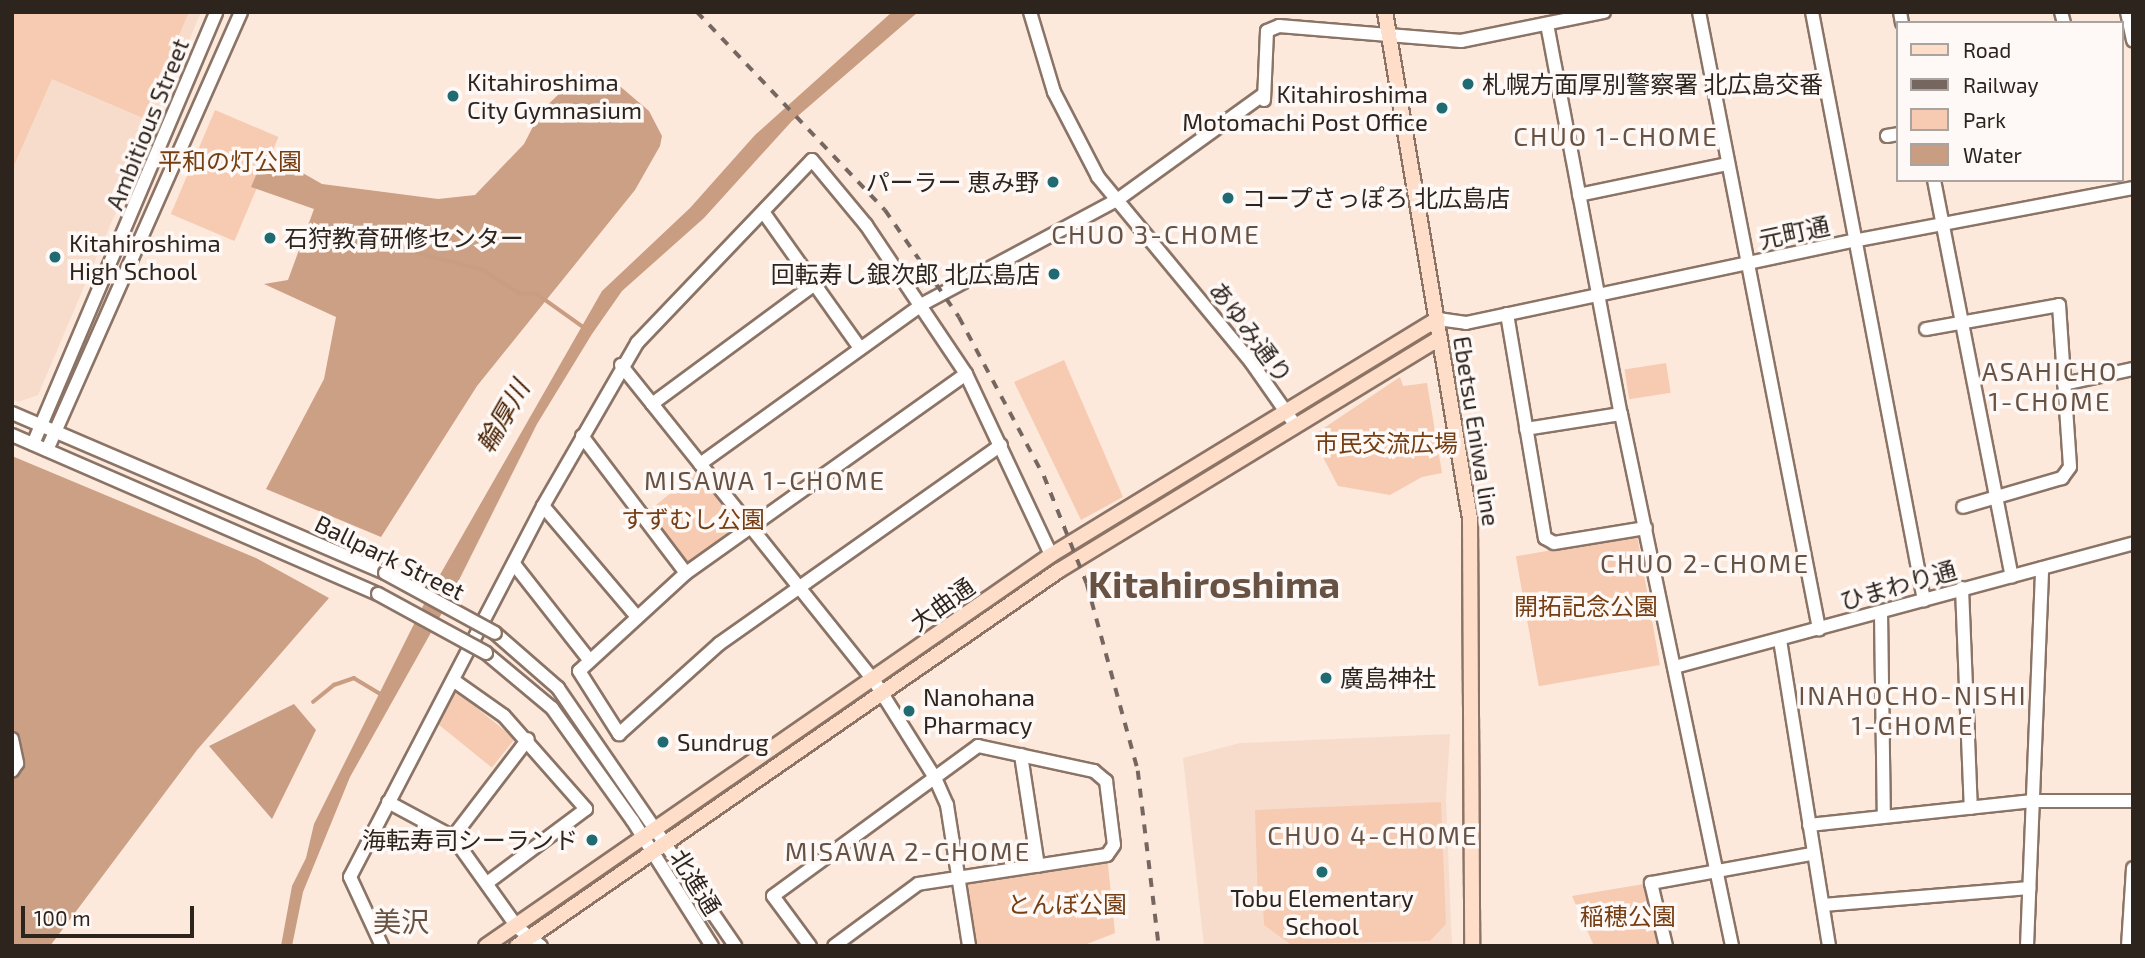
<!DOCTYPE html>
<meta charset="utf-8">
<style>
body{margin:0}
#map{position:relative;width:2145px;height:958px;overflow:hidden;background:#fde8dc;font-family:"Exo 2","Noto Sans JP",sans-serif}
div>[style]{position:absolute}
.built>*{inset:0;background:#f7dccc}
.green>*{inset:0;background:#f6cbb1;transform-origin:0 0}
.forest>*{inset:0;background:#cca084}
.water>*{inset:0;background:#c99d81}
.stream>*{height:3.5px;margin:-1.75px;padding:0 1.75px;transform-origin:1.75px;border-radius:1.75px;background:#c99d81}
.roads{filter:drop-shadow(2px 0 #8b7466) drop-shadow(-2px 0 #8b7466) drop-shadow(0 2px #8b7466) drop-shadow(0 -2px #8b7466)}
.minor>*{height:12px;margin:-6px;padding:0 6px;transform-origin:6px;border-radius:6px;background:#fff}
.major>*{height:14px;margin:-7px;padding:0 7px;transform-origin:7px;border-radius:7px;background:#ffdec9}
.rail>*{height:3.5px;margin-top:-1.75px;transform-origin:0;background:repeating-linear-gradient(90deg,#75675f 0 9px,transparent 0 18px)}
.bridges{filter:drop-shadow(2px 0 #8b7466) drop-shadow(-2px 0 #8b7466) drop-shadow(0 2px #8b7466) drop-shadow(0 -2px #8b7466)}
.minor-bridge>*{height:12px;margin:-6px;padding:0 6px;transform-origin:6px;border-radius:6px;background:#fff}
.dots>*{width:19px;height:19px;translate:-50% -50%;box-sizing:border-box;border:4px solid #fef9f6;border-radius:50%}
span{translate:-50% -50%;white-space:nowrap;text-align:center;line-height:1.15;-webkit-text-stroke:7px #fef9f6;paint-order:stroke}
.poi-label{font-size:24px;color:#2d241e}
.left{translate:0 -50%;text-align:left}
.right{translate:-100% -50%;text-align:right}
.street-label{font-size:24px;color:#2d241e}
.park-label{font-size:24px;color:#763e13}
.neighbourhood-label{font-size:26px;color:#675244;letter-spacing:2px}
.water-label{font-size:26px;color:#492000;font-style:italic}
.quarter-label{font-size:28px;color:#675244}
.town-label{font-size:38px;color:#675244;font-weight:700}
.frame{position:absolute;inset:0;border:14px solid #2d241e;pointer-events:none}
.legend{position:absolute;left:1896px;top:21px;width:228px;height:161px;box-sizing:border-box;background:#fef9f6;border:2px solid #aaa4a0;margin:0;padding:9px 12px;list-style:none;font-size:21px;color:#2d241e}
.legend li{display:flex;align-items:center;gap:14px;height:35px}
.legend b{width:35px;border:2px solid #aaa4a0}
.scale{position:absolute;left:21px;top:906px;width:173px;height:32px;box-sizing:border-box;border:4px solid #2d241e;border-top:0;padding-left:9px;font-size:21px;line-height:24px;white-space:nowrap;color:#2d241e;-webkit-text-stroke:5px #fef9f6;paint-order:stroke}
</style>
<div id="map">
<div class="built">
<div style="clip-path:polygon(12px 12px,201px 12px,38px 395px,18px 402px,12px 399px)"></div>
<div style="clip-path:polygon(1450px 734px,1446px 798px,1452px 946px,1204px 946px,1183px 758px,1240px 743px)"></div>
</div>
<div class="green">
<div style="clip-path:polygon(12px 12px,189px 12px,143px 118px,52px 79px,12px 170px)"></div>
<div style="left:215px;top:110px;width:69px;height:113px;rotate:23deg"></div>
<div style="clip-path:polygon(1064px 360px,1123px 497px,1081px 520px,1014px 382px)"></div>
<div style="left:1666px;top:363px;width:30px;height:42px;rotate:81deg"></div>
<div style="clip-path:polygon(1400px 377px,1403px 386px,1427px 383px,1442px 473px,1422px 477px,1390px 495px,1338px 486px,1312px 436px)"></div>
<div style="left:698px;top:471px;width:72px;height:68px;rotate:51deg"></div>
<div style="left:1637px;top:535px;width:132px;height:123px;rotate:80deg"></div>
<div style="left:456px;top:691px;width:76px;height:37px;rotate:39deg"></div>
<div style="clip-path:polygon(1441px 802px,1446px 924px,1430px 941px,1290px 944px,1264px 925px,1263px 905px,1258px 905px,1255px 810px)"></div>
<div style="clip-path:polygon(1107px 855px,1115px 933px,1082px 946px,969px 946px,958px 879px)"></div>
<div style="clip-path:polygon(1650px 883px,1665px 946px,1594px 946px,1572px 896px)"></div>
</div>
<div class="forest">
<div style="clip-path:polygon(578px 76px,608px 76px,649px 111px,662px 136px,660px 146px,635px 190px,477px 386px,381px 537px,266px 489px,324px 379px,336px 317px,264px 284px,288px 280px,314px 209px,251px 187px,266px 152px,322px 184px,438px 199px,475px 195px,524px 144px,541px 111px)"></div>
<div style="clip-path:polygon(12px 456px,256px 558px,329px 598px,197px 750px,50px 946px,12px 946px)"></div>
</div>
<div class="water">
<div style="clip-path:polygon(892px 12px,918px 12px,792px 121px,704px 218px,622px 291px,592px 334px,537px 424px,447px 604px,350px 777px,303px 892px,292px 946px,281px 946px,292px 886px,306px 858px,314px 824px,429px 594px,602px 291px,690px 208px,755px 135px)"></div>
<div style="clip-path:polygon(294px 704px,316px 730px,272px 819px,209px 746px)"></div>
</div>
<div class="stream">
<div style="left:357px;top:238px;width:131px;rotate:14.1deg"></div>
<div style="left:484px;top:270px;width:42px;rotate:33.3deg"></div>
<div style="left:519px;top:293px;width:18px;rotate:3deg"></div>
<div style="left:537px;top:294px;width:55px;rotate:35.4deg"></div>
<div style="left:313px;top:702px;width:27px;rotate:-39deg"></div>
<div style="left:334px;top:685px;width:21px;rotate:-19deg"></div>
<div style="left:354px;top:678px;width:33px;rotate:31deg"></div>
</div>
<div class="roads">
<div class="minor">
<div style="left:1030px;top:12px;width:84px;rotate:73.3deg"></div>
<div style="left:1054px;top:92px;width:96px;rotate:62.6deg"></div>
<div style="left:1098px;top:177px;width:240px;rotate:50.4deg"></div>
<div style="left:1251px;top:362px;width:78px;rotate:54.9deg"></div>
<div style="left:1699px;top:12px;width:629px;rotate:78.99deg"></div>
<div style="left:1812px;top:12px;width:599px;rotate:79.22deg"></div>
<div style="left:1900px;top:12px;width:11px;rotate:80deg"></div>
<div style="left:2061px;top:12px;width:11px;rotate:75deg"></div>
<div style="left:2127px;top:12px;width:29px;rotate:78deg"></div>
<div style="left:1547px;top:24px;width:397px;rotate:79.3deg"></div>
<div style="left:1621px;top:414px;width:543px;rotate:78.21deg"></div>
<div style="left:1264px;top:100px;width:69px;rotate:-87.5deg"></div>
<div style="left:1267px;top:31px;width:13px;rotate:-23deg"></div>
<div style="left:1279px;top:26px;width:183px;rotate:4.7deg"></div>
<div style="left:1461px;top:41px;width:146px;rotate:-11.5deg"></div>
<div style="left:1887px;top:136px;width:11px;rotate:-10deg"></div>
<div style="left:1934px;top:180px;width:404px;rotate:78.9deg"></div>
<div style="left:1579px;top:195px;width:151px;rotate:-11.8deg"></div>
<div style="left:764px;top:213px;width:166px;rotate:54.6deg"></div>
<div style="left:1507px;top:314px;width:227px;rotate:80.4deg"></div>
<div style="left:1545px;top:538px;width:10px;rotate:29deg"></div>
<div style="left:1554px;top:543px;width:93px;rotate:-9.3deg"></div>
<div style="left:1438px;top:319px;width:28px;rotate:8deg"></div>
<div style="left:1466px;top:323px;width:396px;rotate:-12deg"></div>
<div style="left:1853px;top:241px;width:285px;rotate:-10.7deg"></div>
<div style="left:1926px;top:329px;width:135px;rotate:-10.2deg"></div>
<div style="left:2059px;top:305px;width:162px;rotate:86.1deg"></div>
<div style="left:2070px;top:467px;width:14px;rotate:126deg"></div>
<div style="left:2062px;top:478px;width:103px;rotate:163.7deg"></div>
<div style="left:621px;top:365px;width:403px;rotate:51.3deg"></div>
<div style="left:873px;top:679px;width:117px;rotate:57.9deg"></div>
<div style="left:935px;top:778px;width:30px;rotate:66deg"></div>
<div style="left:947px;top:805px;width:143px;rotate:81.1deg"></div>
<div style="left:966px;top:374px;width:344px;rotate:144.6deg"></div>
<div style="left:686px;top:573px;width:145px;rotate:137.5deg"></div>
<div style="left:579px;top:671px;width:75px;rotate:57.6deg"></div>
<div style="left:619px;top:734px;width:135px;rotate:-42deg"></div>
<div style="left:719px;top:644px;width:345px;rotate:-35.2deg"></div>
<div style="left:2064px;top:384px;width:71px;rotate:-12.3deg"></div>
<div style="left:652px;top:404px;width:202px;rotate:-36.4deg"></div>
<div style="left:12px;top:413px;width:406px;rotate:23.2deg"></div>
<div style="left:1526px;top:429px;width:96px;rotate:-9deg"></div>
<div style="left:12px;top:435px;width:399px;rotate:23.5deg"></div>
<div style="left:582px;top:436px;width:172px;rotate:52.8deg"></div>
<div style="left:33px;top:444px;width:469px;rotate:-67deg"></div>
<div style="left:47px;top:450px;width:479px;rotate:-66.1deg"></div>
<div style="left:700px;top:464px;width:272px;rotate:-35.7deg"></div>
<div style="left:921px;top:305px;width:222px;rotate:-28.2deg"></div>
<div style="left:1117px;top:200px;width:178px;rotate:-35.8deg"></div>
<div style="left:543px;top:506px;width:145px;rotate:49.7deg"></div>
<div style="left:514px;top:564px;width:123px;rotate:51.9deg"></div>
<div style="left:1962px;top:588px;width:220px;rotate:87.7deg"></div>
<div style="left:1881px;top:612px;width:204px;rotate:89.2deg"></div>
<div style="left:495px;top:633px;width:84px;rotate:41.1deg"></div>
<div style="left:558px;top:688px;width:313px;rotate:55.5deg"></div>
<div style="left:1780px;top:640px;width:310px;rotate:80.9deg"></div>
<div style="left:486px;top:653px;width:86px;rotate:39.8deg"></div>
<div style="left:552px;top:708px;width:139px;rotate:54.4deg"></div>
<div style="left:633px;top:821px;width:148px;rotate:57.7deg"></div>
<div style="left:1675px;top:667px;width:474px;rotate:-15.1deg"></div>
<div style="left:453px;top:680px;width:62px;rotate:35.2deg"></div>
<div style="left:504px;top:716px;width:124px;rotate:48.6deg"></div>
<div style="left:586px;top:809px;width:124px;rotate:143.2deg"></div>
<div style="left:12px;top:739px;width:25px;rotate:78deg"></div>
<div style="left:17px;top:763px;width:9px;rotate:122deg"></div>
<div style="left:1021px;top:755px;width:112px;rotate:81.3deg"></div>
<div style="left:388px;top:802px;width:74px;rotate:28.3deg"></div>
<div style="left:453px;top:837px;width:112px;rotate:54.5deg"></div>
<div style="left:518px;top:928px;width:29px;rotate:38deg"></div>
<div style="left:1809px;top:825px;width:225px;rotate:-6.1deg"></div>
<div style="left:2033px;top:801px;width:100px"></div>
<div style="left:453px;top:837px;width:123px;rotate:-52.6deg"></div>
<div style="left:1823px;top:905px;width:207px;rotate:-4.7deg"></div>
<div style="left:382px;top:946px;width:76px;rotate:-114.9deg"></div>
<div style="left:350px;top:877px;width:418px;rotate:-62.5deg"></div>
<div style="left:543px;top:506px;width:188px;rotate:-60deg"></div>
<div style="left:637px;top:343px;width:253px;rotate:-46.3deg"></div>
<div style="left:812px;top:160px;width:85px;rotate:50.3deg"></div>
<div style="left:866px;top:225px;width:179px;rotate:56.1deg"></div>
<div style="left:966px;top:374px;width:200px;rotate:64.8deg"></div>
<div style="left:810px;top:946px;width:62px;rotate:-126.5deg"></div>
<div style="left:773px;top:896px;width:254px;rotate:-36.2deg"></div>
<div style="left:978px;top:746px;width:119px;rotate:12.2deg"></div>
<div style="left:1094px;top:771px;width:16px;rotate:40deg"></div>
<div style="left:1106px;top:781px;width:64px;rotate:82.9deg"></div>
<div style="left:1114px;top:845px;width:12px;rotate:125deg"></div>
<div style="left:1107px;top:855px;width:191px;rotate:171.3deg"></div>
<div style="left:918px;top:884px;width:104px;rotate:143.6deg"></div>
<div style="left:1666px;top:946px;width:65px;rotate:-103.4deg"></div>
<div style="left:1651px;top:883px;width:163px;rotate:-10.3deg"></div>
<div style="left:2027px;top:946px;width:378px;rotate:-87.7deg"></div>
<div style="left:2128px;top:946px;width:78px;rotate:-86.3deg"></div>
</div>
<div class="major">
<div style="left:1385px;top:12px;width:514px;rotate:80.48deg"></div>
<div style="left:1470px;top:519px;width:427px;rotate:89.7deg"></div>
<div style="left:486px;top:946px;width:687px;rotate:-34.68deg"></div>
<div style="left:1051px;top:555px;width:453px;rotate:-31.4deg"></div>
<div style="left:517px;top:946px;width:658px;rotate:-34.73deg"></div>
<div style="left:1058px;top:571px;width:447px;rotate:-31.4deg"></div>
</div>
</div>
<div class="rail">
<div style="left:697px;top:12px;width:273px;rotate:46.5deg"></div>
<div style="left:885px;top:210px;width:130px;rotate:55.3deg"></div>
<div style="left:959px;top:317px;width:180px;rotate:61.9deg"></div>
<div style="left:1044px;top:476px;width:116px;rotate:68.3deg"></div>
<div style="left:1087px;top:584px;width:194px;rotate:74.7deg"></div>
<div style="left:1138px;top:771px;width:176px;rotate:83.2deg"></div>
</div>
<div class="bridges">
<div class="minor-bridge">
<div style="left:385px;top:573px;width:125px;rotate:28.6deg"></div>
<div style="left:378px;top:594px;width:123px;rotate:28.6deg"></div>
</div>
</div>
<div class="dots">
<div style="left:1468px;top:84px;background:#206b72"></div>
<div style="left:453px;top:96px;background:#206b72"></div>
<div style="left:1442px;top:108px;background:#206b72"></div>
<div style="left:1053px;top:182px;background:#206b72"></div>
<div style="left:1228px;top:198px;background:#206b72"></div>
<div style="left:270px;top:238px;background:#206b72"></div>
<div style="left:55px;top:257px;background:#206b72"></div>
<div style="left:1054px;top:274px;background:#206b72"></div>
<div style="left:1326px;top:678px;background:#206b72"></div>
<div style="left:909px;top:711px;background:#206b72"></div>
<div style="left:663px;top:742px;background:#206b72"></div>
<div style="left:592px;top:840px;background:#206b72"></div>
<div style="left:1322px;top:872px;background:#206b72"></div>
</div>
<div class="poi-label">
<span class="left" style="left:467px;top:96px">Kitahiroshima<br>City Gymnasium</span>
<span class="left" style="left:1482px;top:84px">札幌方面厚別警察署 北広島交番</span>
<span class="right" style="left:1428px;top:108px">Kitahiroshima<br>Motomachi Post Office</span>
<span class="right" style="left:1039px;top:182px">パーラー 恵み野</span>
<span class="left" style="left:1242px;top:198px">コープさっぽろ 北広島店</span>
<span class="left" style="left:284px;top:238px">石狩教育研修センター</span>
<span class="left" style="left:69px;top:257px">Kitahiroshima<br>High School</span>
<span class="right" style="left:1040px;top:274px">回転寿し銀次郎 北広島店</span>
<span class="left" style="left:1340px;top:678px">廣島神社</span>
<span class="left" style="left:923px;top:711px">Nanohana<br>Pharmacy</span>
<span class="left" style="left:677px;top:742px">Sundrug</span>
<span class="right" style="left:578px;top:840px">海転寿司シーランド</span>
<span style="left:1322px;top:912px">Tobu Elementary<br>School</span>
</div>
<div class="street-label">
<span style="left:147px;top:124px;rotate:-68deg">Ambitious Street</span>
<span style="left:1794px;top:232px;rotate:-12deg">元町通</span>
<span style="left:1251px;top:332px;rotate:53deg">あゆみ通り</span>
<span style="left:1477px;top:431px;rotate:81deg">Ebetsu Eniwa line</span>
<span style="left:390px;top:557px;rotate:26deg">Ballpark Street</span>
<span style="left:1898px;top:585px;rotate:-16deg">ひまわり通</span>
<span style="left:942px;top:604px;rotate:-35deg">大曲通</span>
<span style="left:696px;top:882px;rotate:58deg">北進通</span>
</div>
<div class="park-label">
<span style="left:230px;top:161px">平和の灯公園</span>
<span style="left:1386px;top:443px">市民交流広場</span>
<span style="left:693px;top:519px">すずむし公園</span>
<span style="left:1586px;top:606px">開拓記念公園</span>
<span style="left:1067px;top:904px">とんぼ公園</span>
<span style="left:1628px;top:916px">稲穂公園</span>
</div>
<div class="neighbourhood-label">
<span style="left:1616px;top:136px">CHUO 1-CHOME</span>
<span style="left:1156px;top:234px">CHUO 3-CHOME</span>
<span style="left:2050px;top:386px">ASAHICHO<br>1-CHOME</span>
<span style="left:765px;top:480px">MISAWA 1-CHOME</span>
<span style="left:1705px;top:563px">CHUO 2-CHOME</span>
<span style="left:1913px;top:710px">INAHOCHO-NISHI<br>1-CHOME</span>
<span style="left:1373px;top:835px">CHUO 4-CHOME</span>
<span style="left:908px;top:851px">MISAWA 2-CHOME</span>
</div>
<div class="water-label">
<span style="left:502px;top:416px;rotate:-60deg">輪厚川</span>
</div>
<div class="quarter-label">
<span style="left:401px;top:921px">美沢</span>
</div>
<div class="town-label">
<span style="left:1214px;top:584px">Kitahiroshima</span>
</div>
<div class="frame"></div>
<ul class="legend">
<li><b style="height:9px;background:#ffdec9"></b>Road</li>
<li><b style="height:9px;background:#75675f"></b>Railway</li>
<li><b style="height:19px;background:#f6cbb1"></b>Park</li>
<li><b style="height:19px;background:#c99d81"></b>Water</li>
</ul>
<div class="scale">100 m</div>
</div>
